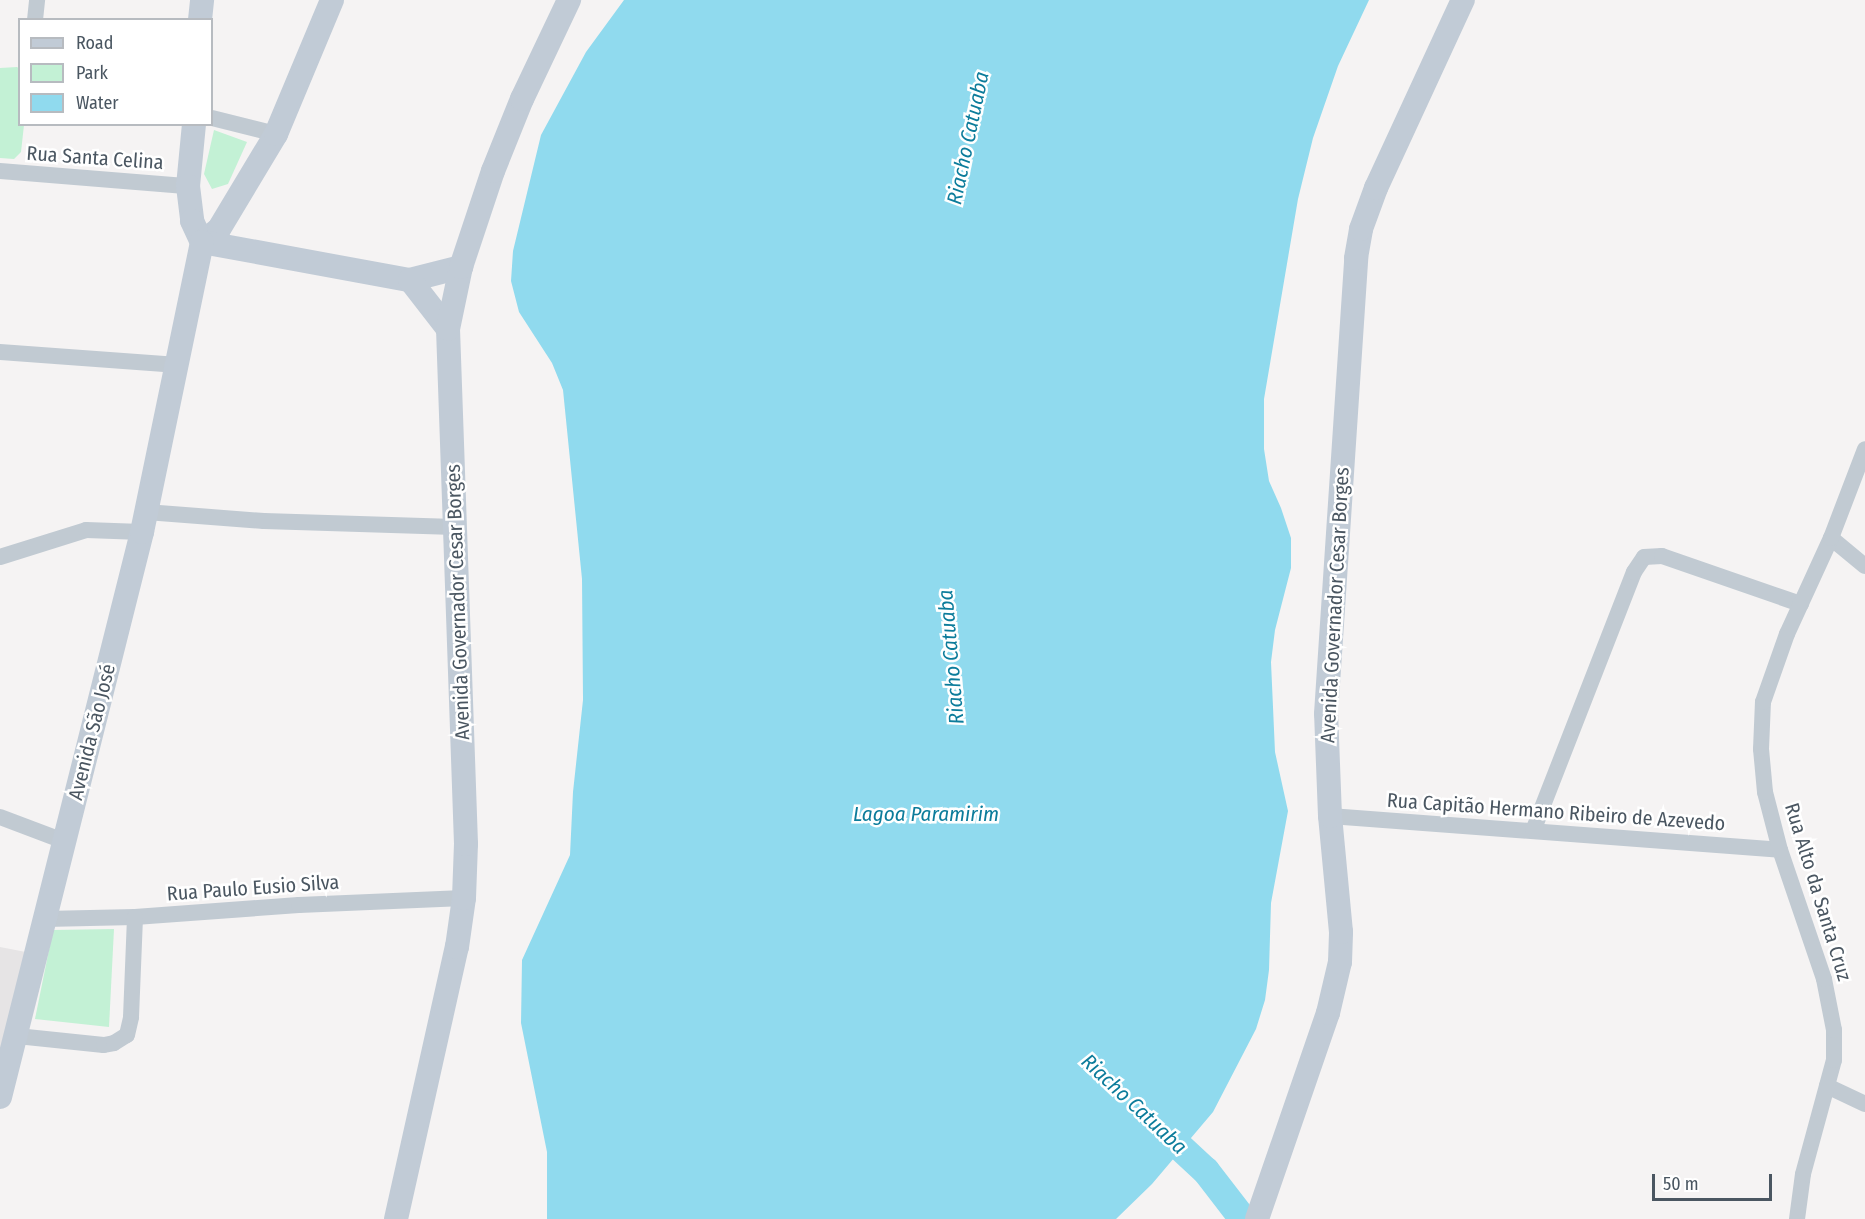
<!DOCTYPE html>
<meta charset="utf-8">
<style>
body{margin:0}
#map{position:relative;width:1865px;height:1219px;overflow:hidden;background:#f5f3f3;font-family:"Fira Sans Condensed",sans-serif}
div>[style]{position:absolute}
.education>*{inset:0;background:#e6e4e5}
.green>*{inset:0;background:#c3f1d5}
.water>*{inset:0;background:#90daee}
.river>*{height:28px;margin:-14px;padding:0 14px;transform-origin:14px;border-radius:14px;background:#90daee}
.street>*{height:16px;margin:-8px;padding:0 8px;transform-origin:8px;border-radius:8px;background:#c1cad2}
.secondary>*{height:24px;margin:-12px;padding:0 12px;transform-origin:12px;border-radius:12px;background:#c1cbd6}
span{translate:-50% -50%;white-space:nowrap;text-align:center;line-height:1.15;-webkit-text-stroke:5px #fff;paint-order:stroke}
.street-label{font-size:20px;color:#4a5661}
.water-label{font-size:21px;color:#0c7c9b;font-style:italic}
.legend{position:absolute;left:18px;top:18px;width:195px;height:108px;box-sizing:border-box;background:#fff;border:2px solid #b7bbc0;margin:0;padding:8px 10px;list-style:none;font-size:18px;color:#4a5661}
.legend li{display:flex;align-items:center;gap:12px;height:30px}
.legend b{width:30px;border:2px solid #b7bbc0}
.scale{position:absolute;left:1652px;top:1174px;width:120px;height:27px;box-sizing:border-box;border:3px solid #4a5661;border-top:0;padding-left:8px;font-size:18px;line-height:21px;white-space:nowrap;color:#4a5661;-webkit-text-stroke:4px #fff;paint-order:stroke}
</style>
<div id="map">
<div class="education">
<div style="clip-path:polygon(0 947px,36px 954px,0 1052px)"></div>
</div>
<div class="green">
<div style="clip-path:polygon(17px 67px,20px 69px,20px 124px,24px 125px,21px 152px,14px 159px,0 158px,0 68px)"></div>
<div style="clip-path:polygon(214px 130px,247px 142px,228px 184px,212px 189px,204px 174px)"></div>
<div style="clip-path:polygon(114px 929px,109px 1027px,35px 1019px,53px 930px)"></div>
</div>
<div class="water">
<div style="clip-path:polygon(624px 0,1369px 0,1338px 66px,1313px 138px,1298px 199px,1264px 399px,1264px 449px,1269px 481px,1281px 508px,1291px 538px,1291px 568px,1275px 630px,1271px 662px,1275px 752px,1288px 811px,1271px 903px,1269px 970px,1265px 1000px,1256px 1029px,1213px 1112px,1152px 1184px,1116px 1219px,547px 1219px,547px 1152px,521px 1023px,522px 960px,570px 855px,573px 792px,583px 700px,582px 579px,563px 390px,552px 363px,519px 312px,511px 281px,513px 251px,541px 135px,586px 52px)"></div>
</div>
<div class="river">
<div style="left:1153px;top:1122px;width:72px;rotate:42.8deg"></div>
<div style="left:1206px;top:1171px;width:61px;rotate:52.4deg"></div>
</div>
<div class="street">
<div style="left:35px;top:20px;width:20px;rotate:-84deg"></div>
<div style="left:212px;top:118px;width:66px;rotate:14deg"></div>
<div style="left:0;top:171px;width:189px;rotate:4.6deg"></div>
<div style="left:0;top:352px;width:175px;rotate:4.2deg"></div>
<div style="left:146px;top:512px;width:118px;rotate:4.4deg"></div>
<div style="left:264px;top:521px;width:191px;rotate:1.8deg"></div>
<div style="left:1831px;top:538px;width:44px;rotate:39.5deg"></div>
<div style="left:0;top:557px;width:90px;rotate:-17.4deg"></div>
<div style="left:86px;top:530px;width:56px;rotate:2deg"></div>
<div style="left:1330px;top:816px;width:451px;rotate:4.3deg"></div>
<div style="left:0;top:817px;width:68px;rotate:20.6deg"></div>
<div style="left:1533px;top:831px;width:278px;rotate:-68.7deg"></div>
<div style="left:1634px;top:572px;width:18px;rotate:-56deg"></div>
<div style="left:1644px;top:557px;width:18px;rotate:-3deg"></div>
<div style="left:1662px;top:556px;width:147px;rotate:19.1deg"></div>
<div style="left:45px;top:919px;width:90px;rotate:-1.3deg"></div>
<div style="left:135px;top:917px;width:164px;rotate:-4.2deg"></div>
<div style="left:299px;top:905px;width:165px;rotate:-2.4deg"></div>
<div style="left:17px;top:1036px;width:87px;rotate:5.9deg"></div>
<div style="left:104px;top:1045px;width:10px;rotate:-11deg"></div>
<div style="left:114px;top:1043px;width:15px;rotate:-32deg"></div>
<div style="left:127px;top:1035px;width:18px;rotate:-77deg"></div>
<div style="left:131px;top:1017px;width:100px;rotate:-87.7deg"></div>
<div style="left:1827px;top:1086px;width:42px;rotate:25.3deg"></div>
<div style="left:1797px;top:1219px;width:45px;rotate:-82.4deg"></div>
<div style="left:1803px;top:1174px;width:118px;rotate:-74.8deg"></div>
<div style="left:1834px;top:1060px;width:30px;rotate:-90deg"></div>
<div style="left:1834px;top:1030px;width:52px;rotate:-101.1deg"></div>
<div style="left:1824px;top:979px;width:136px;rotate:-108.8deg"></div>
<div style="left:1780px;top:850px;width:60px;rotate:-104.5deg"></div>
<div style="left:1765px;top:792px;width:43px;rotate:-95.3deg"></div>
<div style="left:1761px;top:749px;width:47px;rotate:-87.6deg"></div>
<div style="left:1763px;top:702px;width:72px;rotate:-70.6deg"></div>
<div style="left:1787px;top:634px;width:106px;rotate:-65.4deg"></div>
<div style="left:1831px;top:538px;width:95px;rotate:-69.1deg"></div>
</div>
<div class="secondary">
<div style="left:200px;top:20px;width:20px;rotate:-84deg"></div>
<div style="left:194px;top:124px;width:62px;rotate:95.5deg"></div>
<div style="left:188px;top:186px;width:35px;rotate:83deg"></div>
<div style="left:192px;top:221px;width:23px;rotate:65deg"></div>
<div style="left:202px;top:242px;width:21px;rotate:-37deg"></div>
<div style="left:219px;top:229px;width:111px;rotate:-59deg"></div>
<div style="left:276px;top:134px;width:145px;rotate:-67.3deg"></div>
<div style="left:202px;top:242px;width:211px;rotate:10.4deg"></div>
<div style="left:410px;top:280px;width:53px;rotate:-14.3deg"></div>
<div style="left:410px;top:280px;width:62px;rotate:52.2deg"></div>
<div style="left:0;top:1097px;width:583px;rotate:-75.89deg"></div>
<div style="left:142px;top:532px;width:296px;rotate:-78.3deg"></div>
<div style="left:396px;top:1219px;width:279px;rotate:-77.4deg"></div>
<div style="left:457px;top:947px;width:49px;rotate:-81.9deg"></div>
<div style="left:464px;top:898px;width:54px;rotate:-87.9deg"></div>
<div style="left:466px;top:844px;width:515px;rotate:-92deg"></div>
<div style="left:448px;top:329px;width:63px;rotate:-78.2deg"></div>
<div style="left:461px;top:267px;width:101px;rotate:-71.6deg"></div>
<div style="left:493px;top:171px;width:78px;rotate:-68.1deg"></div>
<div style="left:522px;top:99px;width:110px;rotate:-64.6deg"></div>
<div style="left:1257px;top:1219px;width:218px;rotate:-71deg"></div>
<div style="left:1328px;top:1013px;width:52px;rotate:-76.8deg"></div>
<div style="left:1340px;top:962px;width:30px;rotate:-88deg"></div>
<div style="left:1341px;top:932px;width:117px;rotate:-95.4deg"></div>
<div style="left:1330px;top:816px;width:102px;rotate:-92.2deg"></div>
<div style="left:1326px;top:714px;width:457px;rotate:-86.2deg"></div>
<div style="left:1356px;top:258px;width:29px;rotate:-80deg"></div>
<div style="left:1361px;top:229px;width:44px;rotate:-69.9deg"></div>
<div style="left:1376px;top:188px;width:207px;rotate:-65.2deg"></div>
</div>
<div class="street-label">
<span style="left:95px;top:158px;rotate:4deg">Rua Santa Celina</span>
<span style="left:458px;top:602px;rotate:-92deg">Avenida Governador Cesar Borges</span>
<span style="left:1335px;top:605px;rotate:-87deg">Avenida Governador Cesar Borges</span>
<span style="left:92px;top:732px;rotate:-76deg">Avenida São José</span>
<span style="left:1556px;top:812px;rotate:4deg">Rua Capitão Hermano Ribeiro de Azevedo</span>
<span style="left:253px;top:888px;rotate:-4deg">Rua Paulo Eusio Silva</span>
<span style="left:1818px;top:892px;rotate:73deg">Rua Alto da Santa Cruz</span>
</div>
<div class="water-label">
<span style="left:968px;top:138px;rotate:-78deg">Riacho Catuaba</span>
<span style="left:951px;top:657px;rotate:-95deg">Riacho Catuaba</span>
<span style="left:926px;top:814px">Lagoa Paramirim</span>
<span style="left:1134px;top:1104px;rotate:43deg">Riacho Catuaba</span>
</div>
<ul class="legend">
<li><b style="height:8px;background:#c1cbd6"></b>Road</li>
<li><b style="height:16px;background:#c3f1d5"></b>Park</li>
<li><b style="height:16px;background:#90daee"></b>Water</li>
</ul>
<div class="scale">50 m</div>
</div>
